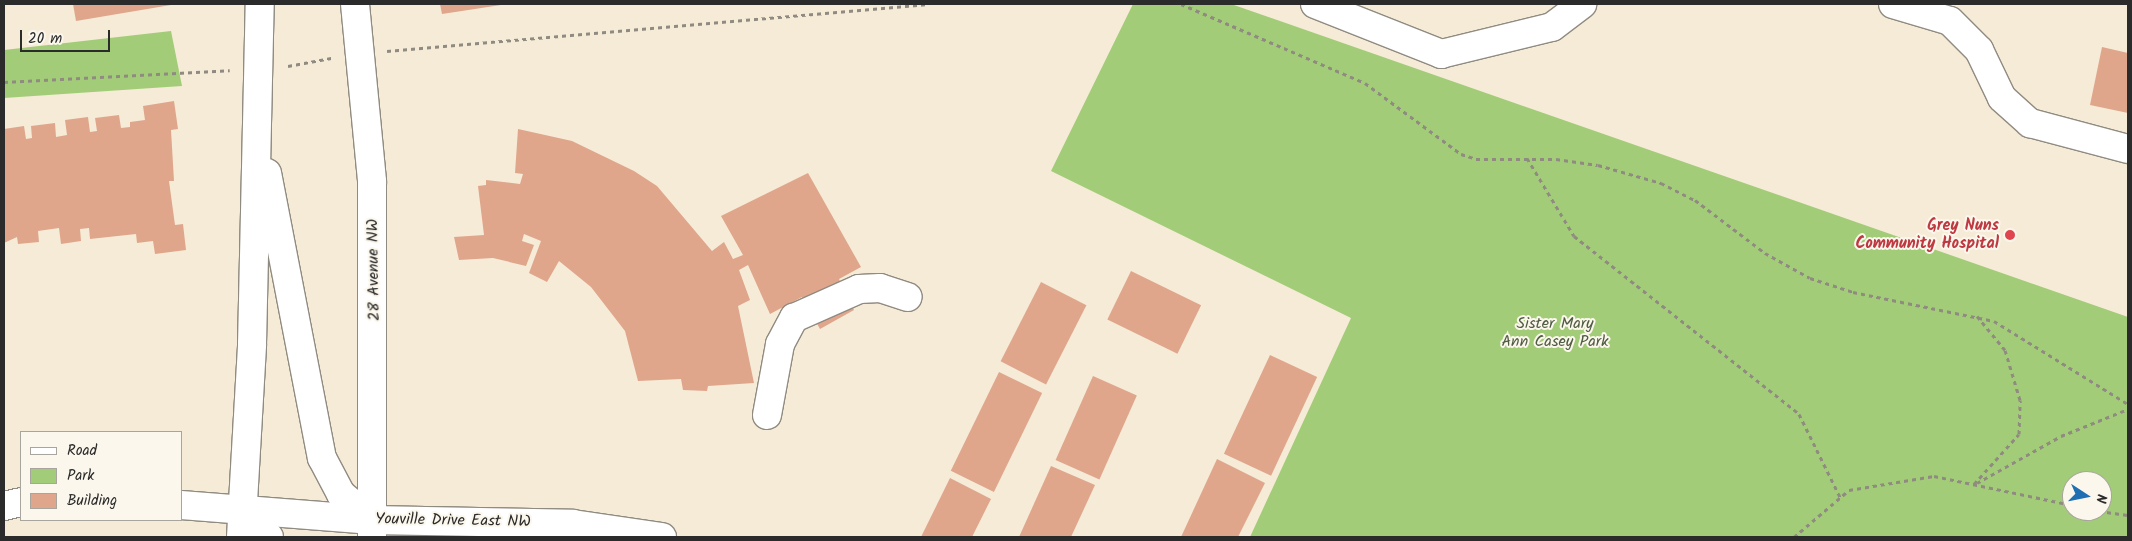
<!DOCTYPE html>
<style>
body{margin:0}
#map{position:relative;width:2132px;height:541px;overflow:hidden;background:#f6ebd7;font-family:Kalam,sans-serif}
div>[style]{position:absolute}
.green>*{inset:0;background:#a2cc78}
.building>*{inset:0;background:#dfa68c;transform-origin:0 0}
.path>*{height:3px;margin-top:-1.5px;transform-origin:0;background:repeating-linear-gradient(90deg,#908b81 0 4px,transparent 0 8px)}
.roads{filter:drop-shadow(1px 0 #908b81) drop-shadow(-1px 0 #908b81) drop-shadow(0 1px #908b81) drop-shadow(0 -1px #908b81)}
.minor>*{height:28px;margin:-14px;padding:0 14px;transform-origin:14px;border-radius:14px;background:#fff}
.dots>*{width:14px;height:14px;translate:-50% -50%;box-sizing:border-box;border:2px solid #fbf7ec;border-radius:50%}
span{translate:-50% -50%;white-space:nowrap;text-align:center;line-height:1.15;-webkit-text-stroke:4px #fbf7ec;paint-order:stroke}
.health-label{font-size:16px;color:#be3a42;font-weight:700}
.right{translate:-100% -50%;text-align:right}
.street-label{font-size:16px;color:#2b2b2b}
.park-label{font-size:16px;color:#4f5b42}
.frame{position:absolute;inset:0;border:5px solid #2b2b2b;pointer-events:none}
.legend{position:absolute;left:20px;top:431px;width:162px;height:90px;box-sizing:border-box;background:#fbf7ec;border:1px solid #a8a59f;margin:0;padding:6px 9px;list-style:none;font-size:15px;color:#2b2b2b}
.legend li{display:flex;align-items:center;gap:10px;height:25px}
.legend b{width:25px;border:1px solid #a8a59f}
.north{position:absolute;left:2062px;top:471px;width:50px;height:50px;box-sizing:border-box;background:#fbf7ec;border:1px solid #a8a59f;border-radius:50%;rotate:101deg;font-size:14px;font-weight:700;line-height:20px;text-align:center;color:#2b2b2b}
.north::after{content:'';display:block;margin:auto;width:18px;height:22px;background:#1f6fb2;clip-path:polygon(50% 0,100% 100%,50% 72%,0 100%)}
.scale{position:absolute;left:20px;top:30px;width:90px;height:22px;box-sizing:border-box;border:2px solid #2b2b2b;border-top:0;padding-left:6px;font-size:15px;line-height:18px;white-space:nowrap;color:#2b2b2b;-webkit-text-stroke:4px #fbf7ec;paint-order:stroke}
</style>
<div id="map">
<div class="green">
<div style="clip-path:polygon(evenodd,1133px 4px,1231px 4px,2128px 317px,2128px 537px,1250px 537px,1351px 318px,1051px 171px,1133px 4px,2072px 481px,2102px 481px,2102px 511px,2072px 511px,2072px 481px)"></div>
<div style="clip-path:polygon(171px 31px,182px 86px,4px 98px,4px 50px)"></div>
</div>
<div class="building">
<div style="clip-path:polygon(73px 4px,171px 4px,171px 5px,76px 21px)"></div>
<div style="clip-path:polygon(440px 4px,501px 4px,501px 5px,442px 14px)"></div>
<div style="clip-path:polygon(2102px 47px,2128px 53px,2128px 113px,2090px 105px)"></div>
<div style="clip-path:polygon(174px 101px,178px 129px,171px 130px,174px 181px,169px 181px,175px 225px,183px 224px,186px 250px,155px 254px,153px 241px,137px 243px,136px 234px,90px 239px,89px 228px,80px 229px,81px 241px,61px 244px,59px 228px,38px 231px,39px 242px,18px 244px,17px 237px,4px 243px,4px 129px,24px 126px,26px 139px,32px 138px,31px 126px,55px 123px,56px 137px,67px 135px,65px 120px,88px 117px,90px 132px,97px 131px,95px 118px,119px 115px,121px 128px,130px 127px,130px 122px,145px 120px,143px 106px)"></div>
<div style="clip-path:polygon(518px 129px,572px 141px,634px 171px,657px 186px,712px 251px,724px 242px,733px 259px,743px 255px,721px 216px,808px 173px,861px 267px,839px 279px,854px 310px,820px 329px,802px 297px,770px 314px,748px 265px,739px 270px,750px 300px,738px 306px,754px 383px,708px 386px,707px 391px,683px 390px,681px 379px,638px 381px,625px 331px,591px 287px,559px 261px,547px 282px,529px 273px,541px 241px,524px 234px,522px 241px,534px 245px,526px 266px,493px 258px,459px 260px,454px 237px,484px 235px,478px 186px,486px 185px,486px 180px,520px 184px,523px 174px,515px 173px)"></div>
<div style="left:1131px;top:271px;width:78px;height:54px;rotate:26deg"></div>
<div style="left:1041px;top:282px;width:51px;height:89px;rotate:27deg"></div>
<div style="left:1270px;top:355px;width:52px;height:109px;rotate:25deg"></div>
<div style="left:999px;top:372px;width:48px;height:110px;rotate:26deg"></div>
<div style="left:1093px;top:376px;width:48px;height:92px;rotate:24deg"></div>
<div style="clip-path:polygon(1217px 459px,1265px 483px,1238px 537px,1181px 537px)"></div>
<div style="clip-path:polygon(1051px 466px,1095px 485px,1071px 537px,1019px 537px)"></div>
<div style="clip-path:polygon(950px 478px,991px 499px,972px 537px,921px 537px)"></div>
</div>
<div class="path">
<div style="left:1181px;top:4px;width:200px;rotate:23.2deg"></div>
<div style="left:1365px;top:83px;width:119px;rotate:36.5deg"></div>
<div style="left:1461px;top:154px;width:16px;rotate:18deg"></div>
<div style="left:1476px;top:159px;width:80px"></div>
<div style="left:1556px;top:159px;width:42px;rotate:8.1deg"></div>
<div style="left:1598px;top:165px;width:66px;rotate:15.9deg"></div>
<div style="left:1661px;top:183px;width:38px;rotate:27deg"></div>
<div style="left:1695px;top:200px;width:88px;rotate:37.1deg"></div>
<div style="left:1765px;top:253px;width:51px;rotate:29.1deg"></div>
<div style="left:1810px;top:278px;width:45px;rotate:18deg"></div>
<div style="left:1853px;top:292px;width:144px;rotate:11.6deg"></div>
<div style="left:1994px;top:321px;width:158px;rotate:31.8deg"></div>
<div style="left:387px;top:51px;width:544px;rotate:-4.96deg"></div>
<div style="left:288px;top:66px;width:44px;rotate:-10.5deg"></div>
<div style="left:4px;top:82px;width:226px;rotate:-3deg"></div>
<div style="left:1527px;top:158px;width:91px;rotate:58.9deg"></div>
<div style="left:1574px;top:236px;width:287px;rotate:38.3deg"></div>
<div style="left:1799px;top:414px;width:93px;rotate:63.7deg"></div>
<div style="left:1977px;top:483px;width:96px;rotate:-29.2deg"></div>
<div style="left:2061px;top:436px;width:72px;rotate:-21.9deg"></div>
<div style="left:1974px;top:484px;width:67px;rotate:-48deg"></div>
<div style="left:2019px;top:434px;width:34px;rotate:-88deg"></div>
<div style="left:2020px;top:400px;width:52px;rotate:-106.7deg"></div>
<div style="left:2005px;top:350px;width:44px;rotate:-129.5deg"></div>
<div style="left:2099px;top:511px;width:29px;rotate:8deg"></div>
<div style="left:1794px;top:537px;width:72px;rotate:-40.5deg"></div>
<div style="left:1849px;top:490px;width:86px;rotate:-9.4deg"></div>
<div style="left:1934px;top:476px;width:141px;rotate:11.9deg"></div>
</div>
<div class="roads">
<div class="minor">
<div style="left:355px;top:4px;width:179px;rotate:84.5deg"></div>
<div style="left:372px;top:182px;width:355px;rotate:90deg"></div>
<div style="left:1315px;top:4px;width:136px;rotate:21.6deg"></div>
<div style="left:1441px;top:54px;width:114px;rotate:-13.7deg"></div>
<div style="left:1552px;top:27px;width:38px;rotate:-37deg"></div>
<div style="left:1893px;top:4px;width:59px;rotate:16.6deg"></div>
<div style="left:1950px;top:21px;width:41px;rotate:45deg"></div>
<div style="left:1979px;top:50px;width:53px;rotate:64.4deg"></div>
<div style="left:2002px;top:98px;width:38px;rotate:42deg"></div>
<div style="left:2030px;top:123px;width:101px;rotate:14.9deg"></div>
<div style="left:267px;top:173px;width:290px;rotate:79.1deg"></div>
<div style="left:322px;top:458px;width:41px;rotate:62.2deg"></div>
<div style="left:341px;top:494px;width:40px;rotate:40deg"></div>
<div style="left:767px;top:415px;width:72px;rotate:-79.6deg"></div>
<div style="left:780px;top:344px;width:30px;rotate:-62deg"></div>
<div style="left:794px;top:318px;width:71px;rotate:-24deg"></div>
<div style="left:859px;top:289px;width:21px;rotate:-3deg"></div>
<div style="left:880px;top:288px;width:29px;rotate:18deg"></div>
<div style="left:181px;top:505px;width:192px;rotate:4.5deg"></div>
<div style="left:372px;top:520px;width:201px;rotate:1.1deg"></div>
<div style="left:573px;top:524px;width:90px;rotate:8.3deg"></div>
<div style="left:4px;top:506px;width:17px;rotate:-13deg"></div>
<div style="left:243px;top:509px;width:38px;rotate:47deg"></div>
<div style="left:241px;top:537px;width:193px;rotate:-86.7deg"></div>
<div style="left:252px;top:344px;width:340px;rotate:-88.7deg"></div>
</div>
</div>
<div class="dots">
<div style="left:2010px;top:235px;background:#e0444e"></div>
</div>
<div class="health-label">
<span class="right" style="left:1999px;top:235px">Grey Nuns<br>Community Hospital</span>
</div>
<div class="street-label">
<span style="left:374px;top:270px;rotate:-91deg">28 Avenue NW</span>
<span style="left:453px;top:521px;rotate:1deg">Youville Drive East NW</span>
</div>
<div class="park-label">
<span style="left:1555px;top:333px">Sister Mary<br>Ann Casey Park</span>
</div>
<div class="frame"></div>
<ul class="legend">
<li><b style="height:6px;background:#fff"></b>Road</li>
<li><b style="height:14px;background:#a2cc78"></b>Park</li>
<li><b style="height:14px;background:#dfa68c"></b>Building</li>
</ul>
<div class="north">N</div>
<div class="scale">20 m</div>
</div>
